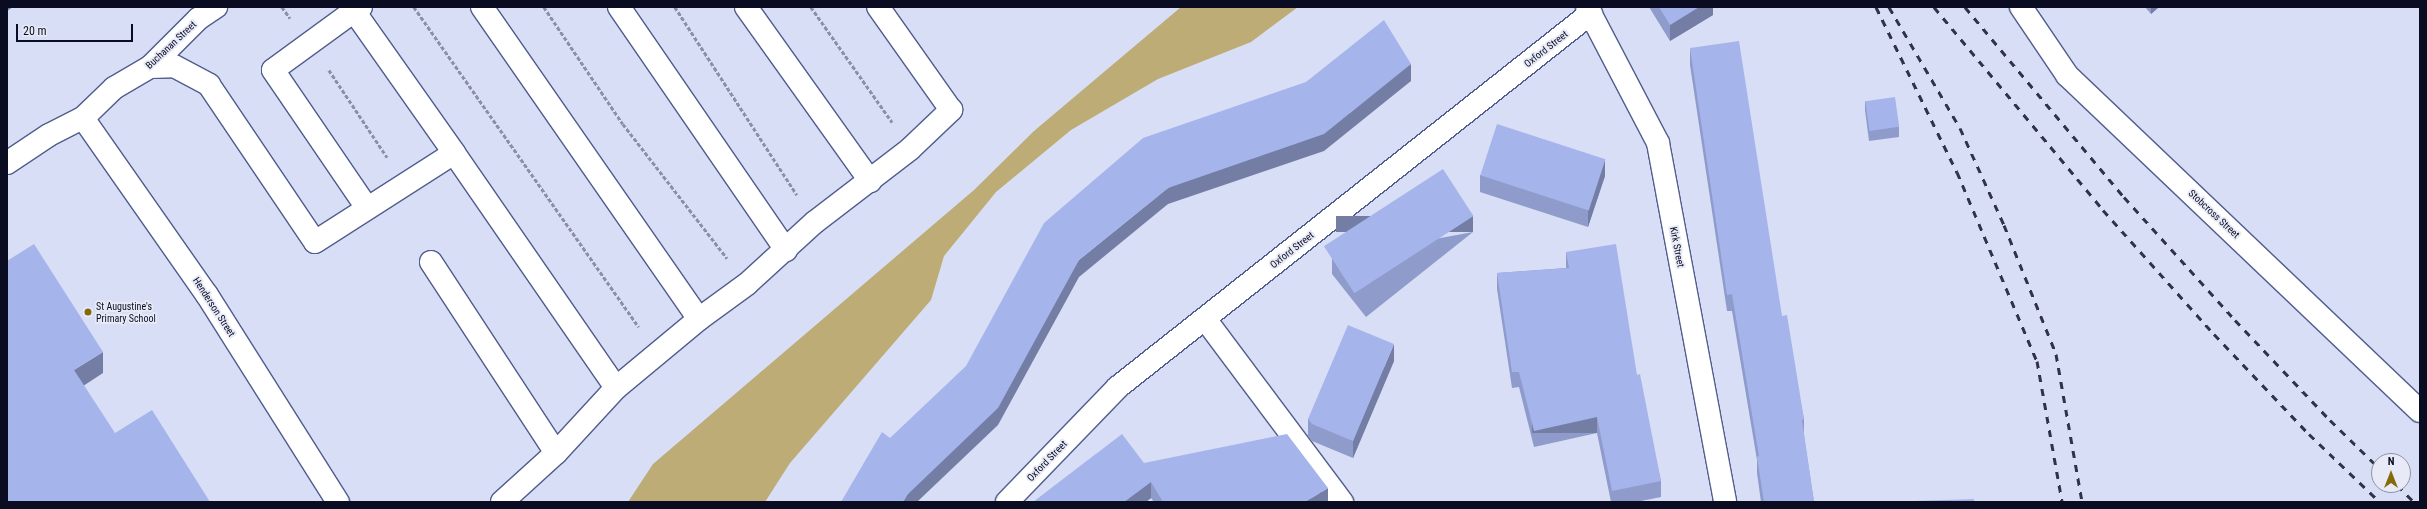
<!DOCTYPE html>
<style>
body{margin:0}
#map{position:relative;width:2427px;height:509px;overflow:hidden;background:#d7def5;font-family:"Roboto Condensed",sans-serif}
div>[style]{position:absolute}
.green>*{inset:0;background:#bdac75}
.path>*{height:2.5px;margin-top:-1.25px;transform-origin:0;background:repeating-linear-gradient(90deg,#8b90a6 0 4px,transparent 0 6px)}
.roads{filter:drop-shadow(1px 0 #515d8e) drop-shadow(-1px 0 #515d8e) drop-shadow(0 1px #515d8e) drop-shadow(0 -1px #515d8e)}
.service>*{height:22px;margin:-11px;padding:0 11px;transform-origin:11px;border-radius:11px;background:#fff}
.pedestrian>*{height:22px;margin:-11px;padding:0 11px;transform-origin:11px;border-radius:11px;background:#fff}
.minor>*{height:22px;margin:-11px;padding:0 11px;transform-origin:11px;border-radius:11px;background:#fff}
.rail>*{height:3px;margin-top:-1.5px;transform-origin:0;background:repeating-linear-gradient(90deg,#2f3348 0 7px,transparent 0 14px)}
.wall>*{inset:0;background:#8f9bcb}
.shaded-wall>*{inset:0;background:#747ea5;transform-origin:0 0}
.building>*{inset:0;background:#a6b4ec;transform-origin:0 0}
.dots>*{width:11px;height:11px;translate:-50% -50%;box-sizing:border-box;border:2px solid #e8ebf7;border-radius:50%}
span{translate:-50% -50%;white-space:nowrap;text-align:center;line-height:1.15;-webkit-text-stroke:3.5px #e8ebf7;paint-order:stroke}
.street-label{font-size:10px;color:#0a0d21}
.poi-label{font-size:10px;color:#0a0d21}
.left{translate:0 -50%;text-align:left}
.frame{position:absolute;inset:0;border:8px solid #0a0d21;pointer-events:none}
.north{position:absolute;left:2371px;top:453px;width:40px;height:40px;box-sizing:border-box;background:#e8ebf7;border:1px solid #8f92a1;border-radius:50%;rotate:0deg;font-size:11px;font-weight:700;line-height:16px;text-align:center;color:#0a0d21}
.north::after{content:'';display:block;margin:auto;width:14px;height:18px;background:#836c07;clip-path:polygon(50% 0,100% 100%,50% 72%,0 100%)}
.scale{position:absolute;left:16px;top:24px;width:117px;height:18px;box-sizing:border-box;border:2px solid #0a0d21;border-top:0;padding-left:5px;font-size:12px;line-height:14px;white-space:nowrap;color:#0a0d21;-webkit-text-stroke:3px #e8ebf7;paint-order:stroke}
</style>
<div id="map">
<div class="green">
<div style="clip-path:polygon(1181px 7px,1298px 7px,1251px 42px,1158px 79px,1071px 130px,996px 192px,944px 256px,931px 300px,790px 463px,765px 502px,628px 502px,653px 464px,974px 190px,1034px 131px)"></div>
</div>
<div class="path">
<div style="left:282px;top:7px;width:14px;rotate:54deg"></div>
<div style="left:414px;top:7px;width:391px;rotate:54.9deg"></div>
<div style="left:544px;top:7px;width:141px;rotate:56deg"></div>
<div style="left:623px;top:124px;width:170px;rotate:52.2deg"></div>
<div style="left:675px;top:7px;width:224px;rotate:57deg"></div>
<div style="left:811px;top:7px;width:141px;rotate:54.8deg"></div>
<div style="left:329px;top:70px;width:105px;rotate:56.3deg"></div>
</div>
<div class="roads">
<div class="service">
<div style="left:361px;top:7px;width:8px;rotate:150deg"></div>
<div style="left:354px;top:11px;width:174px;rotate:54.8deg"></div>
<div style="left:482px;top:7px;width:380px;rotate:55.2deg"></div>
<div style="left:619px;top:7px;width:295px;rotate:55.5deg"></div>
<div style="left:746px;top:7px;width:214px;rotate:54.5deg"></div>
<div style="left:354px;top:11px;width:100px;rotate:143.9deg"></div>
<div style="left:273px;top:70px;width:167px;rotate:55.7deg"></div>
<div style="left:150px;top:67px;width:24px;rotate:-2deg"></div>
<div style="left:174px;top:66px;width:40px;rotate:28deg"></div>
<div style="left:209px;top:85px;width:189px;rotate:56deg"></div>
<div style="left:315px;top:242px;width:165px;rotate:-32.6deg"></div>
<div style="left:454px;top:153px;width:285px;rotate:55.4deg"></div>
<div style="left:431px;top:262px;width:228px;rotate:56.8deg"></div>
<div style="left:1205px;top:319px;width:229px;rotate:53.2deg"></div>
<div style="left:502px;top:502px;width:73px;rotate:-42.2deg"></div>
<div style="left:556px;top:453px;width:88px;rotate:-47.3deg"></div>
<div style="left:616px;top:388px;width:108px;rotate:-39.7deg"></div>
<div style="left:699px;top:319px;width:59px;rotate:-36.1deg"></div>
<div style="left:747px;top:284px;width:92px;rotate:-42.4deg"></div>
<div style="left:815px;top:222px;width:120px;rotate:-37.5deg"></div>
<div style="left:910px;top:149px;width:57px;rotate:-43.6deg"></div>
<div style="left:951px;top:110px;width:126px;rotate:-125.3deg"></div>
</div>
<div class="pedestrian">
<div style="left:150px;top:67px;width:68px;rotate:-45deg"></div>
<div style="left:198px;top:19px;width:22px;rotate:-34deg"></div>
</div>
<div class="minor">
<div style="left:1587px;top:7px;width:153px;rotate:62.4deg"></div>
<div style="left:1658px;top:143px;width:365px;rotate:79.4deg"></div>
<div style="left:2021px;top:7px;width:82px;rotate:55.9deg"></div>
<div style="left:2067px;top:75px;width:487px;rotate:43.6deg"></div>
<div style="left:83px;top:118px;width:216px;rotate:55deg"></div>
<div style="left:207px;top:295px;width:245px;rotate:57.7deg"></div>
<div style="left:7px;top:163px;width:50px;rotate:-33.7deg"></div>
<div style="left:49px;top:135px;width:38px;rotate:-27deg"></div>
<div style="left:83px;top:118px;width:43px;rotate:-44.1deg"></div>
<div style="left:114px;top:88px;width:42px;rotate:-30.3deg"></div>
<div style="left:1007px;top:502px;width:160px;rotate:-46deg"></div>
<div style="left:1118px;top:387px;width:603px;rotate:-38.33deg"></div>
</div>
</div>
<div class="rail">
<div style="left:1876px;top:7px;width:184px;rotate:63.9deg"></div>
<div style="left:1957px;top:172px;width:205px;rotate:67.1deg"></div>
<div style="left:2037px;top:361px;width:143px;rotate:79.9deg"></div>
<div style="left:1889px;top:7px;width:140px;rotate:59.6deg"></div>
<div style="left:1960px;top:128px;width:107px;rotate:65.6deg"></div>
<div style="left:2004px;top:225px;width:139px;rotate:68deg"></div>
<div style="left:2056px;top:354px;width:150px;rotate:80deg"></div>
<div style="left:1934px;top:7px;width:264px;rotate:50.2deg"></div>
<div style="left:2103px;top:210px;width:166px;rotate:48.2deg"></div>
<div style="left:2214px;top:334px;width:138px;rotate:46.5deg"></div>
<div style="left:2309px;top:434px;width:98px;rotate:43.8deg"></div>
<div style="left:1965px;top:7px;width:248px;rotate:50.1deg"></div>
<div style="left:2124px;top:197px;width:166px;rotate:47.9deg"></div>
<div style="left:2235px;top:320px;width:138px;rotate:46.5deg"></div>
<div style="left:2330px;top:420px;width:69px;rotate:44.4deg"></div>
<div style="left:2397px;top:485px;width:24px;rotate:45deg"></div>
</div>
<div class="wall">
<div style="clip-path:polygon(1649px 7px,1713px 7px,1713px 15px,1670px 41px)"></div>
<div style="clip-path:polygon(2145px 7px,2159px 7px,2151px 14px)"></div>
<div style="clip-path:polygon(1690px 48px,1782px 316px,1804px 419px,1804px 436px,1814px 502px,1761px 502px,1757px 473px,1757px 460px,1732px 311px,1727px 311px,1690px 65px)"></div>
<div style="clip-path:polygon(1865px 101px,1899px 127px,1899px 137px,1869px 141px,1865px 110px)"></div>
<div style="clip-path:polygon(1480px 175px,1605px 176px,1588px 227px,1480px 192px)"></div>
<div style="clip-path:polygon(1473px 232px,1366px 317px,1332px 274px,1332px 258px)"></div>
<div style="clip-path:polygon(1566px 252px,1637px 375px,1661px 481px,1661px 497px,1636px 502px,1611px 502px,1597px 433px,1534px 447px,1519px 387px,1512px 388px,1497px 289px,1497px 273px,1566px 268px)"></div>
<div style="clip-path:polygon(1394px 361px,1353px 458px,1312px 441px,1308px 436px,1308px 419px)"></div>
<div style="clip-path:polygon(1144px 463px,1328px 502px,1154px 502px,1151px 498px,1146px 502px,1033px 502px)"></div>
</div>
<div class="shaded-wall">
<div style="clip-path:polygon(7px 7px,13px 7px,7px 11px)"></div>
<div style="clip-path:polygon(1699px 7px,1713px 7px,1713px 15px,1670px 41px,1670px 25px)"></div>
<div style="clip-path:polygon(2151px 7px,2159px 7px,2151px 14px)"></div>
<div style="clip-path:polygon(1411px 64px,1411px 81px,1324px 151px,1168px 204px,1079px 277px,998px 425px,917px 502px,903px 502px,907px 495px,1079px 260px,1168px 188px)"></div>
<div style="clip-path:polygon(1605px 159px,1605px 176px,1588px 227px,1588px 210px)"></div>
<div style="left:1473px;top:216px;width:16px;height:137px;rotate:90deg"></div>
<div style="clip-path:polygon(1394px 344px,1394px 361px,1353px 458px,1353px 441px)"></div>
<div style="clip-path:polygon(103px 352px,103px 373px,74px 392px,74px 370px)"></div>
<div style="left:1597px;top:417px;width:16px;height:65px;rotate:90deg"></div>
<div style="clip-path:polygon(1151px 482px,1151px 498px,1146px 502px,1124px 502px)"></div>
<div style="clip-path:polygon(1328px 488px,1328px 502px,1305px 502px)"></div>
</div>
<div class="building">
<div style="clip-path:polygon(1659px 7px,1699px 7px,1670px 25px)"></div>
<div style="clip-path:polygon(1384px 20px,1411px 64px,1324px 134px,1168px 188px,1079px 260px,998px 408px,907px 495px,903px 502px,841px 502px,882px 432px,890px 438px,966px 366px,1044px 223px,1143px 138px,1306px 82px)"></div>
<div style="clip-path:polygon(1739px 41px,1782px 316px,1787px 315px,1804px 419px,1802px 420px,1814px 502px,1764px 502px,1757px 457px,1759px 456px,1732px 294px,1727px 295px,1690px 48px)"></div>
<div style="left:1895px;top:97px;width:30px;height:30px;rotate:82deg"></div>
<div style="left:1497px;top:124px;width:114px;height:54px;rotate:18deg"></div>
<div style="left:1443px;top:169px;width:56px;height:142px;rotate:57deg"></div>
<div style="clip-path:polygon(34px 244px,103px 352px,74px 370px,115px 433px,152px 410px,210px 502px,7px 502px,7px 261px)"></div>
<div style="clip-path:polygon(1616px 244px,1637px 375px,1640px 374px,1661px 481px,1612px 491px,1597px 417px,1534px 431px,1519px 372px,1512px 372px,1497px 273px,1569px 268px,1566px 252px)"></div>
<div style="clip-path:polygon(1348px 325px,1394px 344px,1353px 441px,1312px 424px,1308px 419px)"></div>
<div style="clip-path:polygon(1122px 434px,1144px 463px,1287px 434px,1328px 488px,1305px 502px,1163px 502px,1151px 482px,1124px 502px,1033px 502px)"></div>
<div style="clip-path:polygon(1974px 499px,1974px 502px,1914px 502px,1914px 501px)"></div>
</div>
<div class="dots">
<div style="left:88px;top:312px;background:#836c07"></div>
</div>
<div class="street-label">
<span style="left:171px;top:45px;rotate:-43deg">Buchanan Street</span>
<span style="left:1546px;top:49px;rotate:-38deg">Oxford Street</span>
<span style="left:2214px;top:214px;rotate:43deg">Stobcross Street</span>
<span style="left:1677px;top:247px;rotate:79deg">Kirk Street</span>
<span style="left:1292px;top:250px;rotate:-38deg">Oxford Street</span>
<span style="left:214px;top:307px;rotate:57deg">Henderson Street</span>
<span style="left:1047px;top:461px;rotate:-46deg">Oxford Street</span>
</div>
<div class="poi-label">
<span class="left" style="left:96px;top:312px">St Augustine's<br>Primary School</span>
</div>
<div class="frame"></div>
<div class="north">N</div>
<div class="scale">20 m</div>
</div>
